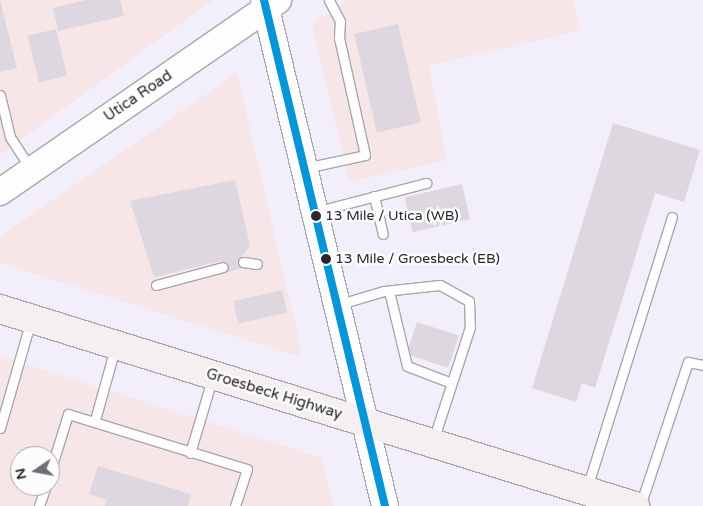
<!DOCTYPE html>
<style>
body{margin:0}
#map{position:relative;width:703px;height:506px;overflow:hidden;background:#f3effa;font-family:"Varela Round",sans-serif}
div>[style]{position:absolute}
.commercial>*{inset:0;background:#f6e6e7}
.building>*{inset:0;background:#ded7df;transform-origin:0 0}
.roads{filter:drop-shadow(1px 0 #a9a6ae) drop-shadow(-1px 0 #a9a6ae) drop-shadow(0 1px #a9a6ae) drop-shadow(0 -1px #a9a6ae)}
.lane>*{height:9px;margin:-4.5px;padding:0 4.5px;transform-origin:4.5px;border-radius:4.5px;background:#fdfdfe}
.secondary>*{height:26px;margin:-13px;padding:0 13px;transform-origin:13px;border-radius:13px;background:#fdfdfe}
.primary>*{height:28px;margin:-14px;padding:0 14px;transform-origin:14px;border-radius:14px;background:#f6eff1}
.bus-1>*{height:8px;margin:-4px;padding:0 4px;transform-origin:4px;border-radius:4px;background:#0696d7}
.dots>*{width:14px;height:14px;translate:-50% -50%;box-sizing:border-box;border:2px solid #fcfcfc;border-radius:50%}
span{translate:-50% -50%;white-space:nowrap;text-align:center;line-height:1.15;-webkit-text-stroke:5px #fcfcfc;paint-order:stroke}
.bus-label{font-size:14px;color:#2a2730}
.left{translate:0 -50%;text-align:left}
.street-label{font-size:15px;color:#2a2730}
.north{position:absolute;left:10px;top:446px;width:50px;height:50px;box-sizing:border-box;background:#fcfcfc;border:1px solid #a8a7aa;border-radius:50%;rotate:258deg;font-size:14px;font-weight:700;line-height:20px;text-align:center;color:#2a2730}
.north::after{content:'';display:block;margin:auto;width:18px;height:22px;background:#706d77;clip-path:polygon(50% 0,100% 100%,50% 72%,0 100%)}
</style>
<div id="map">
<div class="commercial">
<div style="clip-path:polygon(0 0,213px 0,0 155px)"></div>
<div style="clip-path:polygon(347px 0,574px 0,580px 30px,429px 66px,447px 160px,349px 182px,312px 24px)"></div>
<div style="clip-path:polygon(237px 73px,302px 353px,298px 356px,0 263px,0 236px)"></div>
<div style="clip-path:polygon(evenodd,0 356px,322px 458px,334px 506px,0 506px,0 356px,20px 456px,50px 456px,50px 486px,20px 486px,20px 456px)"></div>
</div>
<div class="building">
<div style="clip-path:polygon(0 0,17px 68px,0 72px)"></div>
<div style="clip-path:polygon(86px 0,120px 0,124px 16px,58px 31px,53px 8px)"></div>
<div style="left:398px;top:24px;width:101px;height:45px;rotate:77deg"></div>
<div style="left:56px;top:29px;width:48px;height:29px;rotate:77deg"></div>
<div style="clip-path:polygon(613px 123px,700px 150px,684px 202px,655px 193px,595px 388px,582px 383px,576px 402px,532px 388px)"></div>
<div style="clip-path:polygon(235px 180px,250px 246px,242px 256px,244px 268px,224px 273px,221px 261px,154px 277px,130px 201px)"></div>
<div style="left:462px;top:184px;width:36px;height:59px;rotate:77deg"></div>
<div style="left:282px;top:290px;width:23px;height:50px;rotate:77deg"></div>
<div style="left:417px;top:322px;width:44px;height:34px;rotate:18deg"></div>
<div style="clip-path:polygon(98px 466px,191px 494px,188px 506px,105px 506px,107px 500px,89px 494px)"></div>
</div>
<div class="roads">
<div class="lane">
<div style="left:0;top:95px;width:43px;rotate:76.6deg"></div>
<div style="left:10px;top:137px;width:37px;rotate:57deg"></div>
<div style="left:305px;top:168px;width:61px;rotate:-12.2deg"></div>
<div style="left:365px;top:155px;width:120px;rotate:-102.5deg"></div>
<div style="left:339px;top:38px;width:17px;rotate:-87deg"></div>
<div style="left:340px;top:21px;width:24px;rotate:-118deg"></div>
<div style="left:374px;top:196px;width:39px;rotate:77deg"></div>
<div style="left:318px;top:211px;width:112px;rotate:-14.5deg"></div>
<div style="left:243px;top:262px;width:14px;rotate:8deg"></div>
<div style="left:156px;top:285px;width:69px;rotate:-15deg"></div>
<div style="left:389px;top:291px;width:77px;rotate:76.5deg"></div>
<div style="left:407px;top:366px;width:45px;rotate:20.9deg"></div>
<div style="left:340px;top:304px;width:46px;rotate:-16.5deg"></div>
<div style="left:384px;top:291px;width:56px;rotate:-6.1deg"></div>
<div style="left:440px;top:285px;width:33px;rotate:29deg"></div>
<div style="left:469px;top:301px;width:26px;rotate:88deg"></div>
<div style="left:470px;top:327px;width:120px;rotate:108deg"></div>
<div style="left:95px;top:420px;width:75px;rotate:-74.5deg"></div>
<div style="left:0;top:428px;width:112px;rotate:-74deg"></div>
<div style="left:190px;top:453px;width:77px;rotate:-73.4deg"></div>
<div style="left:50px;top:472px;width:61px;rotate:-72.8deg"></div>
<div style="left:68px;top:414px;width:187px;rotate:17.1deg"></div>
<div style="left:247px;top:469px;width:39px;rotate:108deg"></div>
<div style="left:587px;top:488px;width:284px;rotate:-72.6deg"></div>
<div style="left:39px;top:506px;width:21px;rotate:-71deg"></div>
<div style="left:640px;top:506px;width:152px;rotate:-71.6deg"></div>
<div style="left:688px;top:362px;width:15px;rotate:11deg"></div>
</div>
<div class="secondary">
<div style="left:264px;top:0;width:520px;rotate:76.55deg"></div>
<div style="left:0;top:192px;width:338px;rotate:-34.6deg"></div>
</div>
<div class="primary">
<div style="left:0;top:309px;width:665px;rotate:17.24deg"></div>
</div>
</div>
<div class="bus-1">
<div style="left:264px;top:0;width:520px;rotate:76.55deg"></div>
</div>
<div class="dots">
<div style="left:316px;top:216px;background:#2a2730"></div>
<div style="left:326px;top:259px;background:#2a2730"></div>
</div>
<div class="bus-label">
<span class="left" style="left:325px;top:216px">13 Mile / Utica (WB)</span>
<span class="left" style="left:335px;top:259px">13 Mile / Groesbeck (EB)</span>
</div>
<div class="street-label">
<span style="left:138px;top:96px;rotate:-34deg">Utica Road</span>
<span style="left:274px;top:394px;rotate:17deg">Groesbeck Highway</span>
</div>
<div class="north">N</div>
</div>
